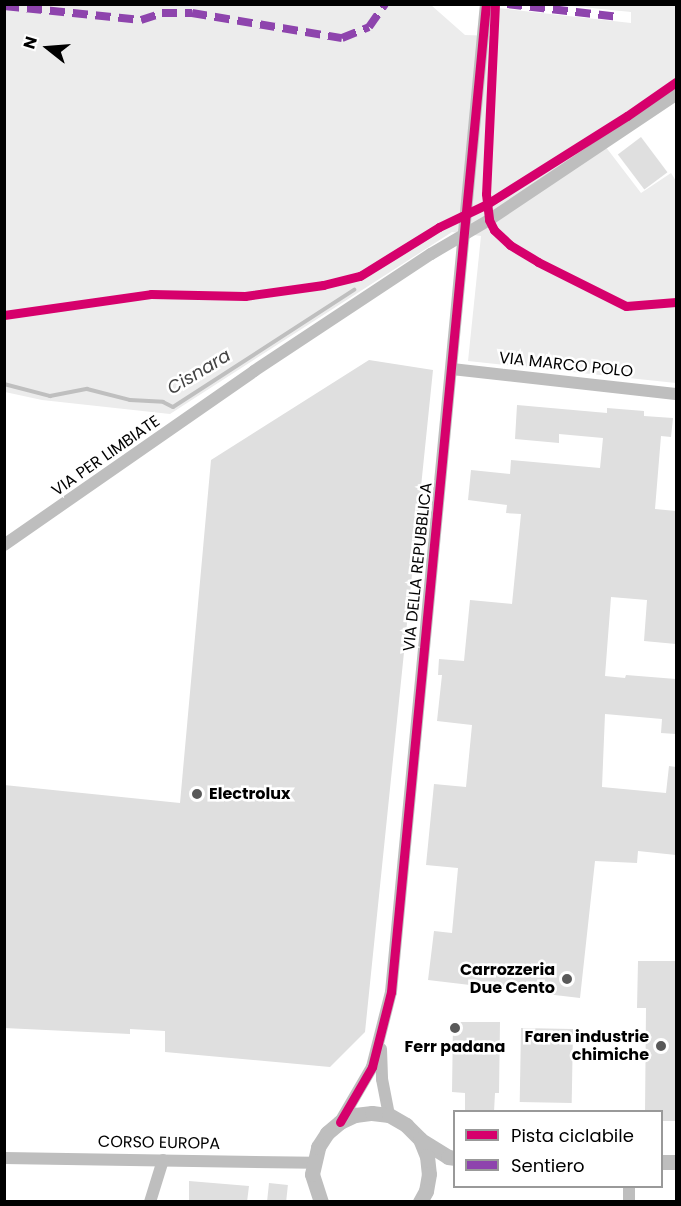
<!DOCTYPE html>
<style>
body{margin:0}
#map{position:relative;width:681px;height:1206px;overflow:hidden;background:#fff;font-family:Poppins,sans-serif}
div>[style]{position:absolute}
.green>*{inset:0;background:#ececec}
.stream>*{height:4px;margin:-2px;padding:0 2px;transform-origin:2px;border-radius:2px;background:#bfbfbf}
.building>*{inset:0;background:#dfdfdf;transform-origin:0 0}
.minor>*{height:12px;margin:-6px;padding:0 6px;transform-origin:6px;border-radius:6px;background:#bebebe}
.tertiary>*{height:15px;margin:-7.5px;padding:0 7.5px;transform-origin:7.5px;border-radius:7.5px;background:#bebebe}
.quiet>*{height:8px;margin-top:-4px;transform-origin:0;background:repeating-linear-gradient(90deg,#8e44ad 0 15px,transparent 0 23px)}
.cycleway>*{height:9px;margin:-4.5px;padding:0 4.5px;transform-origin:4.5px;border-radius:4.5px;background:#d6006c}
.dots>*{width:16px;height:16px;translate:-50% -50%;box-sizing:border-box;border:3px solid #fff;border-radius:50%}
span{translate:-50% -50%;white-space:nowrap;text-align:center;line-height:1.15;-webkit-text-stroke:5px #fff;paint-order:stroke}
.street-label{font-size:16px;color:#000}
.poi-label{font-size:16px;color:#000;font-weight:700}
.left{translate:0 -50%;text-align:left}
.right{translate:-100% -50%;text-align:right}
.water-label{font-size:18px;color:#444;font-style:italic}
.frame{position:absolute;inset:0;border:6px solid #000;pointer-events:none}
.legend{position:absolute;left:453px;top:1110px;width:210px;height:78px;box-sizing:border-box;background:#fff;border:2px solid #999;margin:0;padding:8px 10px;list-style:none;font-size:18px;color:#000}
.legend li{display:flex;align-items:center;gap:12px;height:30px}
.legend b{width:30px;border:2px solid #999}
.north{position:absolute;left:18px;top:18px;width:60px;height:60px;-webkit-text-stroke:4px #fff;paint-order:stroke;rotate:287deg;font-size:16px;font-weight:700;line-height:24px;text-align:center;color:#000}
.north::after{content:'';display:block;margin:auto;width:21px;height:27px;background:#000;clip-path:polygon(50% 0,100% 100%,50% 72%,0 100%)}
</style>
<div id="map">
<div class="green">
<div style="clip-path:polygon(5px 5px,431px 5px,465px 35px,496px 36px,498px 8px,631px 23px,631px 12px,562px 5px,676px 5px,676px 89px,602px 142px,641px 193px,671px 173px,676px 181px,676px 383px,468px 361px,481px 236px,452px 232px,170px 414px,42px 400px,5px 392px)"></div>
</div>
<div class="stream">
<div style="left:4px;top:384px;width:48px;rotate:14.6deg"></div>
<div style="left:50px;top:396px;width:38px;rotate:-11deg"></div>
<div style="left:87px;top:389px;width:44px;rotate:14.3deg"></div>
<div style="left:130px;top:400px;width:33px;rotate:3deg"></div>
<div style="left:163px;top:402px;width:11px;rotate:27deg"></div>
<div style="left:173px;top:407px;width:216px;rotate:-32.9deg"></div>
</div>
<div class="building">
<div style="left:641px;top:137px;width:44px;height:29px;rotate:53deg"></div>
<div style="clip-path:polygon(369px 360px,433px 370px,365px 1032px,330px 1067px,165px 1052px,165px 1031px,130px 1029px,130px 1034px,4px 1028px,4px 785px,180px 803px,211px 460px)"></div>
<div style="clip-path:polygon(517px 405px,607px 413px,607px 408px,644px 411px,644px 416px,673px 418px,671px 437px,661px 436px,655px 509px,676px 511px,676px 644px,644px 641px,647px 600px,611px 597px,605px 676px,625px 678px,626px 675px,676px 679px,676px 734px,661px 733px,662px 719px,605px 714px,602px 787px,666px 793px,669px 766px,676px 767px,676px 855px,638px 851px,637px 863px,595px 861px,580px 998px,428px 980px,434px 931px,452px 933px,458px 868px,426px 865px,434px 784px,466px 787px,472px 725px,437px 721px,442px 675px,438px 675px,439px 659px,464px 661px,470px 600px,512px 604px,521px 514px,506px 513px,507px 505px,468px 500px,471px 470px,510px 474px,511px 460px,600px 468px,603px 438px,559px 434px,559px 443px,515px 439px)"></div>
<div style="clip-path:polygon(638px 961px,676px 961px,676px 1121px,662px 1121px,662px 1112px,645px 1112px,646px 1008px,637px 1008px)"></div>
<div style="clip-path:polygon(453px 1022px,500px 1022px,499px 1093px,495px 1093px,494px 1112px,465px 1112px,465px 1093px,452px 1092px)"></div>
<div style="left:521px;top:1028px;width:52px;height:74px;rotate:1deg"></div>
<div style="clip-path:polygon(189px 1181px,249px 1186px,247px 1202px,189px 1202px)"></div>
<div style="left:269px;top:1183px;width:19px;height:19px;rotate:6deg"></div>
</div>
<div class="minor">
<div style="left:452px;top:369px;width:225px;rotate:6.4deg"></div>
<div style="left:4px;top:545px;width:305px;rotate:-34.8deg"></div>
<div style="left:254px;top:371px;width:212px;rotate:-33.5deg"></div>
<div style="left:431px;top:254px;width:67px;rotate:-30.4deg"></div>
<div style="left:489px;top:220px;width:225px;rotate:-33.8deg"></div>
<div style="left:381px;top:1049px;width:30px;rotate:88deg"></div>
<div style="left:382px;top:1079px;width:37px;rotate:79deg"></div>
<div style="left:340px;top:1122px;width:64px;rotate:-59.8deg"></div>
<div style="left:372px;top:1067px;width:77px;rotate:-75.8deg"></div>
<div style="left:391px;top:992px;width:993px;rotate:-84.51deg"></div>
<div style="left:4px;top:1158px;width:309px;rotate:0.9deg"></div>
<div style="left:629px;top:1186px;width:16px;rotate:90deg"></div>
<div style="left:150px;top:1202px;width:44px;rotate:-72.8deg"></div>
</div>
<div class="tertiary">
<div style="left:421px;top:1140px;width:32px;rotate:32deg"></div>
<div style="left:448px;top:1157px;width:6px;rotate:9deg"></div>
<div style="left:662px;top:1162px;width:14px"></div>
<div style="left:321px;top:1202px;width:29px;rotate:-108deg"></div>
<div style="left:312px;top:1174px;width:28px;rotate:-77deg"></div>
<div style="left:318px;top:1147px;width:17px;rotate:-57deg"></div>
<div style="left:327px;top:1133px;width:17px;rotate:-40deg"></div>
<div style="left:340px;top:1122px;width:17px;rotate:-25deg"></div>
<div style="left:355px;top:1115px;width:17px;rotate:-7deg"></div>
<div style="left:372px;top:1113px;width:17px;rotate:7deg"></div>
<div style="left:389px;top:1115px;width:20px;rotate:30deg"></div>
<div style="left:406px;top:1125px;width:20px;rotate:45deg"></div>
<div style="left:420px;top:1139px;width:18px;rotate:68deg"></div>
<div style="left:427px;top:1156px;width:18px;rotate:84deg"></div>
<div style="left:429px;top:1174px;width:17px;rotate:100deg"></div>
<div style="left:426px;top:1191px;width:13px;rotate:119deg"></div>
</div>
<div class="quiet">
<div style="left:507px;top:4px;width:113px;rotate:6.6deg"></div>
<div style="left:4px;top:6px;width:138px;rotate:5.8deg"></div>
<div style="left:141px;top:20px;width:22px;rotate:-18deg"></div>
<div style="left:162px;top:13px;width:30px"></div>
<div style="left:192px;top:13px;width:152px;rotate:9.5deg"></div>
<div style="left:342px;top:38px;width:29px;rotate:-22deg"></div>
<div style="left:369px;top:27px;width:28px;rotate:-55deg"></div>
</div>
<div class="cycleway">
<div style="left:495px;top:4px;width:190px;rotate:92.7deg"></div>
<div style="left:486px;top:194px;width:26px;rotate:83deg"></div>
<div style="left:489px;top:220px;width:11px;rotate:63deg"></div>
<div style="left:494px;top:230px;width:22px;rotate:43deg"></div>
<div style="left:510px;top:245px;width:33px;rotate:31deg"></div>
<div style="left:538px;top:262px;width:98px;rotate:26.6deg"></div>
<div style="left:626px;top:306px;width:50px;rotate:-4.6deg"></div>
<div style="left:4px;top:315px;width:148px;rotate:-8.1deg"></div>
<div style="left:151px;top:294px;width:94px;rotate:1.2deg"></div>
<div style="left:245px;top:296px;width:79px;rotate:-8deg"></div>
<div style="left:323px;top:285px;width:38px;rotate:-14deg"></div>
<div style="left:360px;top:276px;width:93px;rotate:-31.8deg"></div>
<div style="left:439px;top:227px;width:53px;rotate:-25.6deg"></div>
<div style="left:487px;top:204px;width:165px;rotate:-32.2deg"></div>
<div style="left:627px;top:116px;width:60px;rotate:-34.8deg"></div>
<div style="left:340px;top:1122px;width:64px;rotate:-59.8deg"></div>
<div style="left:372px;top:1067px;width:77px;rotate:-75.8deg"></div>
<div style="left:391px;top:992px;width:993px;rotate:-84.51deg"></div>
</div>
<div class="dots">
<div style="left:197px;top:794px;background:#595959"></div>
<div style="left:567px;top:979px;background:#595959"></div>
<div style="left:455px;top:1028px;background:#595959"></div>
<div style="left:661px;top:1046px;background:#595959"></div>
</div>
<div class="street-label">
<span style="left:566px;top:365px;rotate:6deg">VIA MARCO POLO</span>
<span style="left:106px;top:456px;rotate:-35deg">VIA PER LIMBIATE</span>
<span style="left:418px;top:567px;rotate:-84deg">VIA DELLA REPUBBLICA</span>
<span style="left:159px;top:1143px;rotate:1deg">CORSO EUROPA</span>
</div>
<div class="poi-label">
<span class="left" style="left:209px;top:794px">Electrolux</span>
<span class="right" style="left:555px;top:979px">Carrozzeria<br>Due Cento</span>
<span class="right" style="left:649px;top:1046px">Faren industrie<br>chimiche</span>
<span style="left:455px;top:1047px">Ferr padana</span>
</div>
<div class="water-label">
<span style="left:199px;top:372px;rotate:-31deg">Cisnara</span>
</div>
<div class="frame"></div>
<ul class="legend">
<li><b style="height:8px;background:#d6006c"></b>Pista ciclabile</li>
<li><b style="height:8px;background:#8e44ad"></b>Sentiero</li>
</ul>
<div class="north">N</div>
</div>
